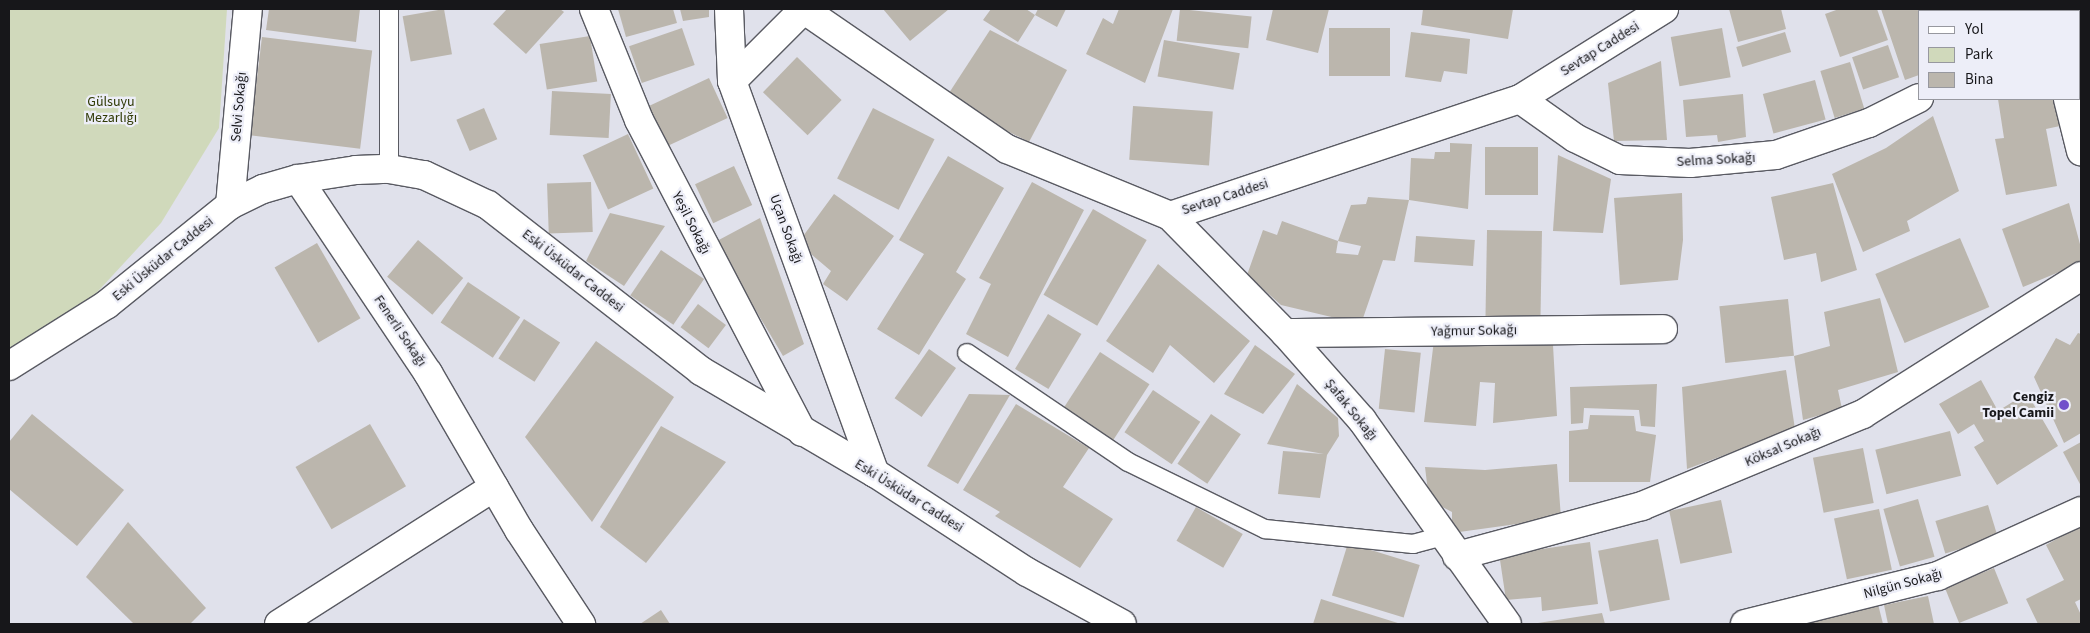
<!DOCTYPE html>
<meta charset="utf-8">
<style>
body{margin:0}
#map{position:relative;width:2090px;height:633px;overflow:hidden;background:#e0e1eb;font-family:"Source Sans 3",sans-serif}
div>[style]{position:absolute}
.green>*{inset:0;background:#d0d9bb}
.building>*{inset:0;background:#bbb6ad;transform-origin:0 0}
.roads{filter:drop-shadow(1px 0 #595a62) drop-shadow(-1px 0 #595a62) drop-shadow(0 1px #595a62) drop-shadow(0 -1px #595a62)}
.service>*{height:18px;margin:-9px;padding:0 9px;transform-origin:9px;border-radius:9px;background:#fff}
.minor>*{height:28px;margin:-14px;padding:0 14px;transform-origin:14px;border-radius:14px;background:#fff}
.secondary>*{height:28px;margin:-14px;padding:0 14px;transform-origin:14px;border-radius:14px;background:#fff}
.dots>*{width:14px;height:14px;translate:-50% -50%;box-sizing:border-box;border:2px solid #edeef8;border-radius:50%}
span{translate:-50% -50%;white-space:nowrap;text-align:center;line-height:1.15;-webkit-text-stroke:4.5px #edeef8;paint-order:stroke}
.street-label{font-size:14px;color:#17171a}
.park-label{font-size:14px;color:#303a05}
.poi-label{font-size:14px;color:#17171a;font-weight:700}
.right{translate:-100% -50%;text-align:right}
.frame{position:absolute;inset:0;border:10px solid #17171a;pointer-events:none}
.legend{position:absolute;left:1918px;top:10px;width:162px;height:90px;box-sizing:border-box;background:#edeef8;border:1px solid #97989f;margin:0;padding:6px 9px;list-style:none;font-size:15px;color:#17171a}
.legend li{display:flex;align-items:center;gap:10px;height:25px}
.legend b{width:25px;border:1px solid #97989f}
</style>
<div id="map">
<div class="green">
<div style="clip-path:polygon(9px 9px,227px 9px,219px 128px,161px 223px,89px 301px,9px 348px)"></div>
</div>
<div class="building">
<div style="clip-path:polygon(269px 9px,360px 9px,356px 42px,266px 30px)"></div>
<div style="left:444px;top:9px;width:46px;height:42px;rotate:80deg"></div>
<div style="clip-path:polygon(507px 9px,560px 9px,564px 12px,526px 54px,493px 24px)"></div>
<div style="clip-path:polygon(618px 9px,673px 9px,677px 23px,626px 37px)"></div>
<div style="clip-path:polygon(680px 9px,709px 9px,709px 17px,683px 21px)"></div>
<div style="clip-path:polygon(883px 9px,949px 9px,910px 41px)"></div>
<div style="clip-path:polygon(991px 9px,1026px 9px,1035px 15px,1038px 9px,1066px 9px,1057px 27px,1035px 15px,1018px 42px,983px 20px)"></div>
<div style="clip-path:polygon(1119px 9px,1173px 9px,1145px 83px,1086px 54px,1103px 18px,1113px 24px)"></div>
<div style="left:1180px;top:9px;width:72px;height:32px;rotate:6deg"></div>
<div style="clip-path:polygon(1273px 9px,1329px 9px,1318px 53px,1266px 40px)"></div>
<div style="clip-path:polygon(1423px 9px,1513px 9px,1508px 39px,1421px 25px)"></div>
<div style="clip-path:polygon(1729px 9px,1781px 9px,1786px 29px,1738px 42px)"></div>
<div style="clip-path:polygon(1839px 9px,1877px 9px,1888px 40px,1840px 57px,1825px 14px)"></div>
<div style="clip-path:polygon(1881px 9px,1939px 9px,1940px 11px,1919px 11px,1919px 75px,1905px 80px)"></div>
<div style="left:1947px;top:9px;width:77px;height:2px"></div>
<div style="left:682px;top:28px;width:39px;height:56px;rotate:71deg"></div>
<div style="left:1329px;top:28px;width:61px;height:48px"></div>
<div style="left:1722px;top:28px;width:50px;height:52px;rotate:80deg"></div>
<div style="clip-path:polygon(990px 30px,1067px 70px,1029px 142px,984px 119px,949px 93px)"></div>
<div style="clip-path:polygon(1411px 32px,1470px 39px,1467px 74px,1444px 71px,1441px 82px,1405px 77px)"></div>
<div style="left:1785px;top:32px;width:21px;height:51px;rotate:73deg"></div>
<div style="left:590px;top:36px;width:46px;height:51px;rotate:81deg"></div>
<div style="left:262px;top:37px;width:111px;height:99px;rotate:7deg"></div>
<div style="clip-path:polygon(2081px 37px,2081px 52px,2079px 47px)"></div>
<div style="left:1164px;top:40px;width:77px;height:37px;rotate:10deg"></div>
<div style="left:1888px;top:45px;width:34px;height:38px;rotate:71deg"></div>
<div style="left:797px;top:57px;width:62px;height:49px;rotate:44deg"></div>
<div style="clip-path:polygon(1661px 61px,1667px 140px,1614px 141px,1608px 83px)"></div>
<div style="left:1850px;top:62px;width:49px;height:31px;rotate:73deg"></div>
<div style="left:709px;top:78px;width:44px;height:71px;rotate:65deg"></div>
<div style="left:1815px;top:80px;width:41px;height:54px;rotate:75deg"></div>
<div style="left:552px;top:91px;width:59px;height:44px;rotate:3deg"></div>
<div style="clip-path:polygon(1743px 94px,1746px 137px,1718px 142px,1717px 135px,1686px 137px,1683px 100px)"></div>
<div style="clip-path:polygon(1998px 99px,2055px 99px,2060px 126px,2046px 129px,2057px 186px,2006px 195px,1995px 139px,2004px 138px)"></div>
<div style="left:1133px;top:106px;width:80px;height:54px;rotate:4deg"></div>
<div style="left:484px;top:108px;width:34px;height:30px;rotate:67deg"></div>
<div style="left:873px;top:108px;width:69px;height:79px;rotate:27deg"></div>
<div style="clip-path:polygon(1933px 116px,1959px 191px,1907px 221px,1910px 231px,1863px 252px,1832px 174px,1886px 148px)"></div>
<div style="left:628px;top:134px;width:60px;height:50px;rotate:65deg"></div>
<div style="clip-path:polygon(1450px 143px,1472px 144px,1468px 209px,1409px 200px,1411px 158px,1434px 159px,1435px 152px,1450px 152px)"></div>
<div style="left:1485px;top:147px;width:53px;height:48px"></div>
<div style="clip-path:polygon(1558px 155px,1611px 179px,1603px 233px,1553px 231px)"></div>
<div style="clip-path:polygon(948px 156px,1004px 188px,956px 272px,966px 279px,919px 355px,877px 329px,924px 254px,899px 240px)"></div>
<div style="left:734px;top:166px;width:43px;height:43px;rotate:65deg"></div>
<div style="left:591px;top:182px;width:50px;height:44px;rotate:88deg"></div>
<div style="clip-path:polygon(1032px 182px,1084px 210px,1008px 357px,966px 334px,991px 284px,979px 278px)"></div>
<div style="clip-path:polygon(1833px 183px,1857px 270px,1821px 282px,1816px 253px,1784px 260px,1771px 197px)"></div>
<div style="clip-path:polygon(1682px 193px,1683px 240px,1678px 280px,1620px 285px,1614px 198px)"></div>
<div style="clip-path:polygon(834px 194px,894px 236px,847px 301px,823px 284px,831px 271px,798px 243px)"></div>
<div style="clip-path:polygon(1368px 197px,1409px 200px,1395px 261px,1383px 260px,1361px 324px,1281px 305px,1247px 275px,1263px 230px,1277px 235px,1282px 221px,1338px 241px,1336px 253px,1358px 255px,1361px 246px,1338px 241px,1351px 205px,1366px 204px)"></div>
<div style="clip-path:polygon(2069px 203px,2081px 248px,2081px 263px,2023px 287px,2002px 229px)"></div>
<div style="left:1093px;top:209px;width:62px;height:99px;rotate:30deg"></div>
<div style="clip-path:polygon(610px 213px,665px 226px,624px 286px,586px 261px)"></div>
<div style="clip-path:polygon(760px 218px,804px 344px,783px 356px,715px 242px)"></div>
<div style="left:1542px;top:231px;width:87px;height:55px;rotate:91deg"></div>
<div style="left:1416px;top:236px;width:59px;height:26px;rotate:4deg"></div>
<div style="left:1960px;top:238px;width:75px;height:92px;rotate:67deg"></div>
<div style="left:418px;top:240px;width:59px;height:48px;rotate:40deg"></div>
<div style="left:317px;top:243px;width:87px;height:49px;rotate:60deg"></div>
<div style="left:661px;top:250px;width:52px;height:55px;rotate:34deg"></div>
<div style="clip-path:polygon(1158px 264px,1250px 341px,1214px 383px,1170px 345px,1153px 373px,1106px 341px)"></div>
<div style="left:468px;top:282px;width:63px;height:49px;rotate:34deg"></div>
<div style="clip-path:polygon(1880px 298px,1898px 372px,1838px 390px,1842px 409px,1803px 420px,1794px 356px,1830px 346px,1824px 312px)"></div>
<div style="left:1788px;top:299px;width:57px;height:69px;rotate:84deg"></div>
<div style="left:698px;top:304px;width:35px;height:29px;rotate:37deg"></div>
<div style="left:1048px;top:314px;width:39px;height:64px;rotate:31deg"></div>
<div style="left:524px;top:319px;width:43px;height:47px;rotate:33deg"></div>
<div style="clip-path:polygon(2078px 333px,2081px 334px,2081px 433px,2064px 443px,2034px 377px,2056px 338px,2070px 345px)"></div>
<div style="clip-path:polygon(1434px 340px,1553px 345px,1557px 416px,1493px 423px,1495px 383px,1480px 382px,1476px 426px,1424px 422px)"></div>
<div style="clip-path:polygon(596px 341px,674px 397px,592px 522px,525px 437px)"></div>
<div style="clip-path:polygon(1255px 345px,1295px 374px,1263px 414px,1224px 394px)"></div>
<div style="left:929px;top:349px;width:33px;height:60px;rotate:35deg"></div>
<div style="left:1385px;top:349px;width:36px;height:60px;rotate:6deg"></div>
<div style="left:1100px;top:352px;width:59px;height:68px;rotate:33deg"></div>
<div style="clip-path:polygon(1786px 370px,1795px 429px,1687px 469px,1682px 387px)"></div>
<div style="clip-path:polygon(1981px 380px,1998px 411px,2027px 393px,2058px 446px,1997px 485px,1974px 447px,1984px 441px,1974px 424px,1958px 434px,1939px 404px)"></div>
<div style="clip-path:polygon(1297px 384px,1338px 418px,1339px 436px,1327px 455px,1320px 498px,1278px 494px,1283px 451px,1324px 454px,1267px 444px)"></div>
<div style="clip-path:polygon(1657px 384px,1655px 427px,1641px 426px,1639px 410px,1584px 408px,1583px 423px,1571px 424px,1570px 387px)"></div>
<div style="left:1153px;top:390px;width:57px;height:51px;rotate:34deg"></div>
<div style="clip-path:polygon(969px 394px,1010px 395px,958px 484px,927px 466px)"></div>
<div style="clip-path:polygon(1016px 404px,1089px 448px,1063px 487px,1113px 519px,1080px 568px,995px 516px,1000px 512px,963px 490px)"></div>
<div style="clip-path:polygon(32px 414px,124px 490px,77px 546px,9px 489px,9px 442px)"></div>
<div style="left:1211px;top:414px;width:36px;height:60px;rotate:34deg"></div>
<div style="clip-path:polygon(1590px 415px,1634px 416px,1636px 431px,1656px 435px,1650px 482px,1569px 482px,1569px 431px,1588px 429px)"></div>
<div style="left:370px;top:424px;width:72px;height:86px;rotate:60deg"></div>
<div style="clip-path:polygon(661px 426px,726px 462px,646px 563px,600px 527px)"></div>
<div style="left:1950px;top:431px;width:46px;height:77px;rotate:76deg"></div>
<div style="clip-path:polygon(2081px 442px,2081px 486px,2063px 452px)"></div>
<div style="left:1863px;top:448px;width:56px;height:51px;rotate:79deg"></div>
<div style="clip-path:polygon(1557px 464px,1561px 518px,1452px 533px,1452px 512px,1429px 500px,1425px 467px,1485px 470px)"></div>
<div style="left:1918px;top:499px;width:60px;height:36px;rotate:74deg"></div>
<div style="left:1721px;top:500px;width:54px;height:53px;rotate:78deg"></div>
<div style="left:1988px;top:505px;width:34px;height:55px;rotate:73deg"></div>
<div style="left:1196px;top:507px;width:54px;height:39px;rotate:30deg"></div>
<div style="left:1879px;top:509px;width:62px;height:46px;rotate:78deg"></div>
<div style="clip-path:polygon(128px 522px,206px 608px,190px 624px,134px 624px,86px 577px)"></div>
<div style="clip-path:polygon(2081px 525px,2081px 599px,2075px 602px,2081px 615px,2081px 624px,2038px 624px,2026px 599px,2064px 580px,2046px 545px)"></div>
<div style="left:1658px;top:539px;width:62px;height:61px;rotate:79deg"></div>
<div style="clip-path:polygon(1590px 542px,1598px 604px,1542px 611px,1541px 597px,1506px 600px,1500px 560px,1535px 550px)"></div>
<div style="left:1348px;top:543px;width:75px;height:55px;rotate:17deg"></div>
<div style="left:1994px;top:568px;width:38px;height:53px;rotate:68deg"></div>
<div style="clip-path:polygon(1928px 596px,1934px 624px,1888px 624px,1884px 605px)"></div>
<div style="clip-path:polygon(1321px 599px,1401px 624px,1313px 624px)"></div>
<div style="clip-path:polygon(1877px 600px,1883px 624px,1797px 624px)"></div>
<div style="clip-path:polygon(661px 610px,670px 624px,640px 624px)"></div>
<div style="clip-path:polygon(1602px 613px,1605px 624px,1538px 624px,1538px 623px)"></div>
</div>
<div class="roads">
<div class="service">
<div style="left:389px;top:9px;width:160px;rotate:90deg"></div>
<div style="left:967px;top:353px;width:194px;rotate:34.1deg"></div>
<div style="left:1128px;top:462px;width:153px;rotate:26.1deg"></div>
<div style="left:1265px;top:529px;width:149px;rotate:5.8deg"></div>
<div style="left:1413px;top:544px;width:31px;rotate:-15deg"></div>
</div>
<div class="minor">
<div style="left:594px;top:9px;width:120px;rotate:67.9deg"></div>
<div style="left:639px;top:120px;width:352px;rotate:62.4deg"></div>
<div style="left:729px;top:9px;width:72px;rotate:87.6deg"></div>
<div style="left:800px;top:9px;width:3px;rotate:45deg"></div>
<div style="left:802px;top:11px;width:99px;rotate:135deg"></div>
<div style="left:732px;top:81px;width:417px;rotate:70deg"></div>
<div style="left:803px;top:9px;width:247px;rotate:34.5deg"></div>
<div style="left:1007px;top:149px;width:176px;rotate:22.3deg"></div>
<div style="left:1170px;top:216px;width:369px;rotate:-18.5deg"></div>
<div style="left:1520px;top:99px;width:170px;rotate:-32deg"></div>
<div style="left:2079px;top:15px;width:2px;rotate:-27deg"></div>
<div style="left:1520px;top:99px;width:67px;rotate:35.3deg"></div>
<div style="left:1575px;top:138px;width:50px;rotate:26.1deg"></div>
<div style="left:1620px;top:160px;width:70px;rotate:2.5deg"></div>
<div style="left:1690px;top:163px;width:86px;rotate:-5.3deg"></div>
<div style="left:1776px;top:155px;width:98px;rotate:-19deg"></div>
<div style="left:1869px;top:123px;width:56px;rotate:-26.6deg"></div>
<div style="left:2068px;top:99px;width:54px;rotate:76deg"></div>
<div style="left:298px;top:179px;width:234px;rotate:56.2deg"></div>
<div style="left:428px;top:373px;width:181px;rotate:59.9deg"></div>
<div style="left:519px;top:530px;width:113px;rotate:56.6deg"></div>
<div style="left:230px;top:205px;width:197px;rotate:-84.8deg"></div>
<div style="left:1170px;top:216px;width:164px;rotate:45.5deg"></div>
<div style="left:1285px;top:333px;width:116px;rotate:48.5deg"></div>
<div style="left:1362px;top:420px;width:250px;rotate:54.6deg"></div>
<div style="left:1285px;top:333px;width:378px;rotate:-0.6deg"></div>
<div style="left:1457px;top:556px;width:192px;rotate:-15.1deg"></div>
<div style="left:1642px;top:506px;width:239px;rotate:-22.6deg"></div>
<div style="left:1863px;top:414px;width:258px;rotate:-32.3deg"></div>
<div style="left:279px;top:624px;width:255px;rotate:-32.5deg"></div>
<div style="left:1745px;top:624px;width:199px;rotate:-14deg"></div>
<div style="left:1938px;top:576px;width:157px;rotate:-24.4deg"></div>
</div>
<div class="secondary">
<div style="left:9px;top:366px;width:115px;rotate:-32.2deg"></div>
<div style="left:106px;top:305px;width:159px;rotate:-38.9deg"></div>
<div style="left:230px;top:205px;width:37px;rotate:-26deg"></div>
<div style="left:263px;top:189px;width:36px;rotate:-16deg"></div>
<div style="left:298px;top:179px;width:59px;rotate:-8.8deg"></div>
<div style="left:356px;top:170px;width:33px;rotate:-2deg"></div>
<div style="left:389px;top:169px;width:36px;rotate:10deg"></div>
<div style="left:424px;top:175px;width:71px;rotate:25.1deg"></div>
<div style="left:488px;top:205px;width:270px;rotate:37.9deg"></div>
<div style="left:701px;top:371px;width:202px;rotate:30.4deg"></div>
<div style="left:875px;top:473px;width:181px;rotate:33.1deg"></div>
<div style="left:1027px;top:572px;width:108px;rotate:28.7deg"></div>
</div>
</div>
<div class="dots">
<div style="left:2064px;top:405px;background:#7150ca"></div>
</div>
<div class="street-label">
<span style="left:1600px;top:49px;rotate:-32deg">Sevtap Caddesi</span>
<span style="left:239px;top:107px;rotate:-85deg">Selvi Sokağı</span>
<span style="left:1716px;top:160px;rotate:-3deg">Selma Sokağı</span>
<span style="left:1225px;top:197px;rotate:-18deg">Sevtap Caddesi</span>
<span style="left:691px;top:223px;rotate:63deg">Yeşil Sokağı</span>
<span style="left:786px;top:229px;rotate:70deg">Uçan Sokağı</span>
<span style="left:163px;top:259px;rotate:-39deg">Eski Üsküdar Caddesi</span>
<span style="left:573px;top:271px;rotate:38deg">Eski Üsküdar Caddesi</span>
<span style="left:400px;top:331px;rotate:56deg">Fenerli Sokağı</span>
<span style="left:1474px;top:331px;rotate:-1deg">Yağmur Sokağı</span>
<span style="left:1351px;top:410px;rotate:51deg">Şafak Sokağı</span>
<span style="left:1783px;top:447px;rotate:-23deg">Köksal Sokağı</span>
<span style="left:909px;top:496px;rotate:32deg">Eski Üsküdar Caddesi</span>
<span style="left:1903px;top:584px;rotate:-15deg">Nilgün Sokağı</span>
</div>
<div class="park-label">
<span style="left:111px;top:110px">Gülsuyu<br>Mezarlığı</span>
</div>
<div class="poi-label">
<span class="right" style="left:2054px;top:405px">Cengiz<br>Topel Camii</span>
</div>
<div class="frame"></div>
<ul class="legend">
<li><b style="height:6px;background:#fff"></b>Yol</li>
<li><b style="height:14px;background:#d0d9bb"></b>Park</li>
<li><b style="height:14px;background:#bbb6ad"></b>Bina</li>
</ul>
</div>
